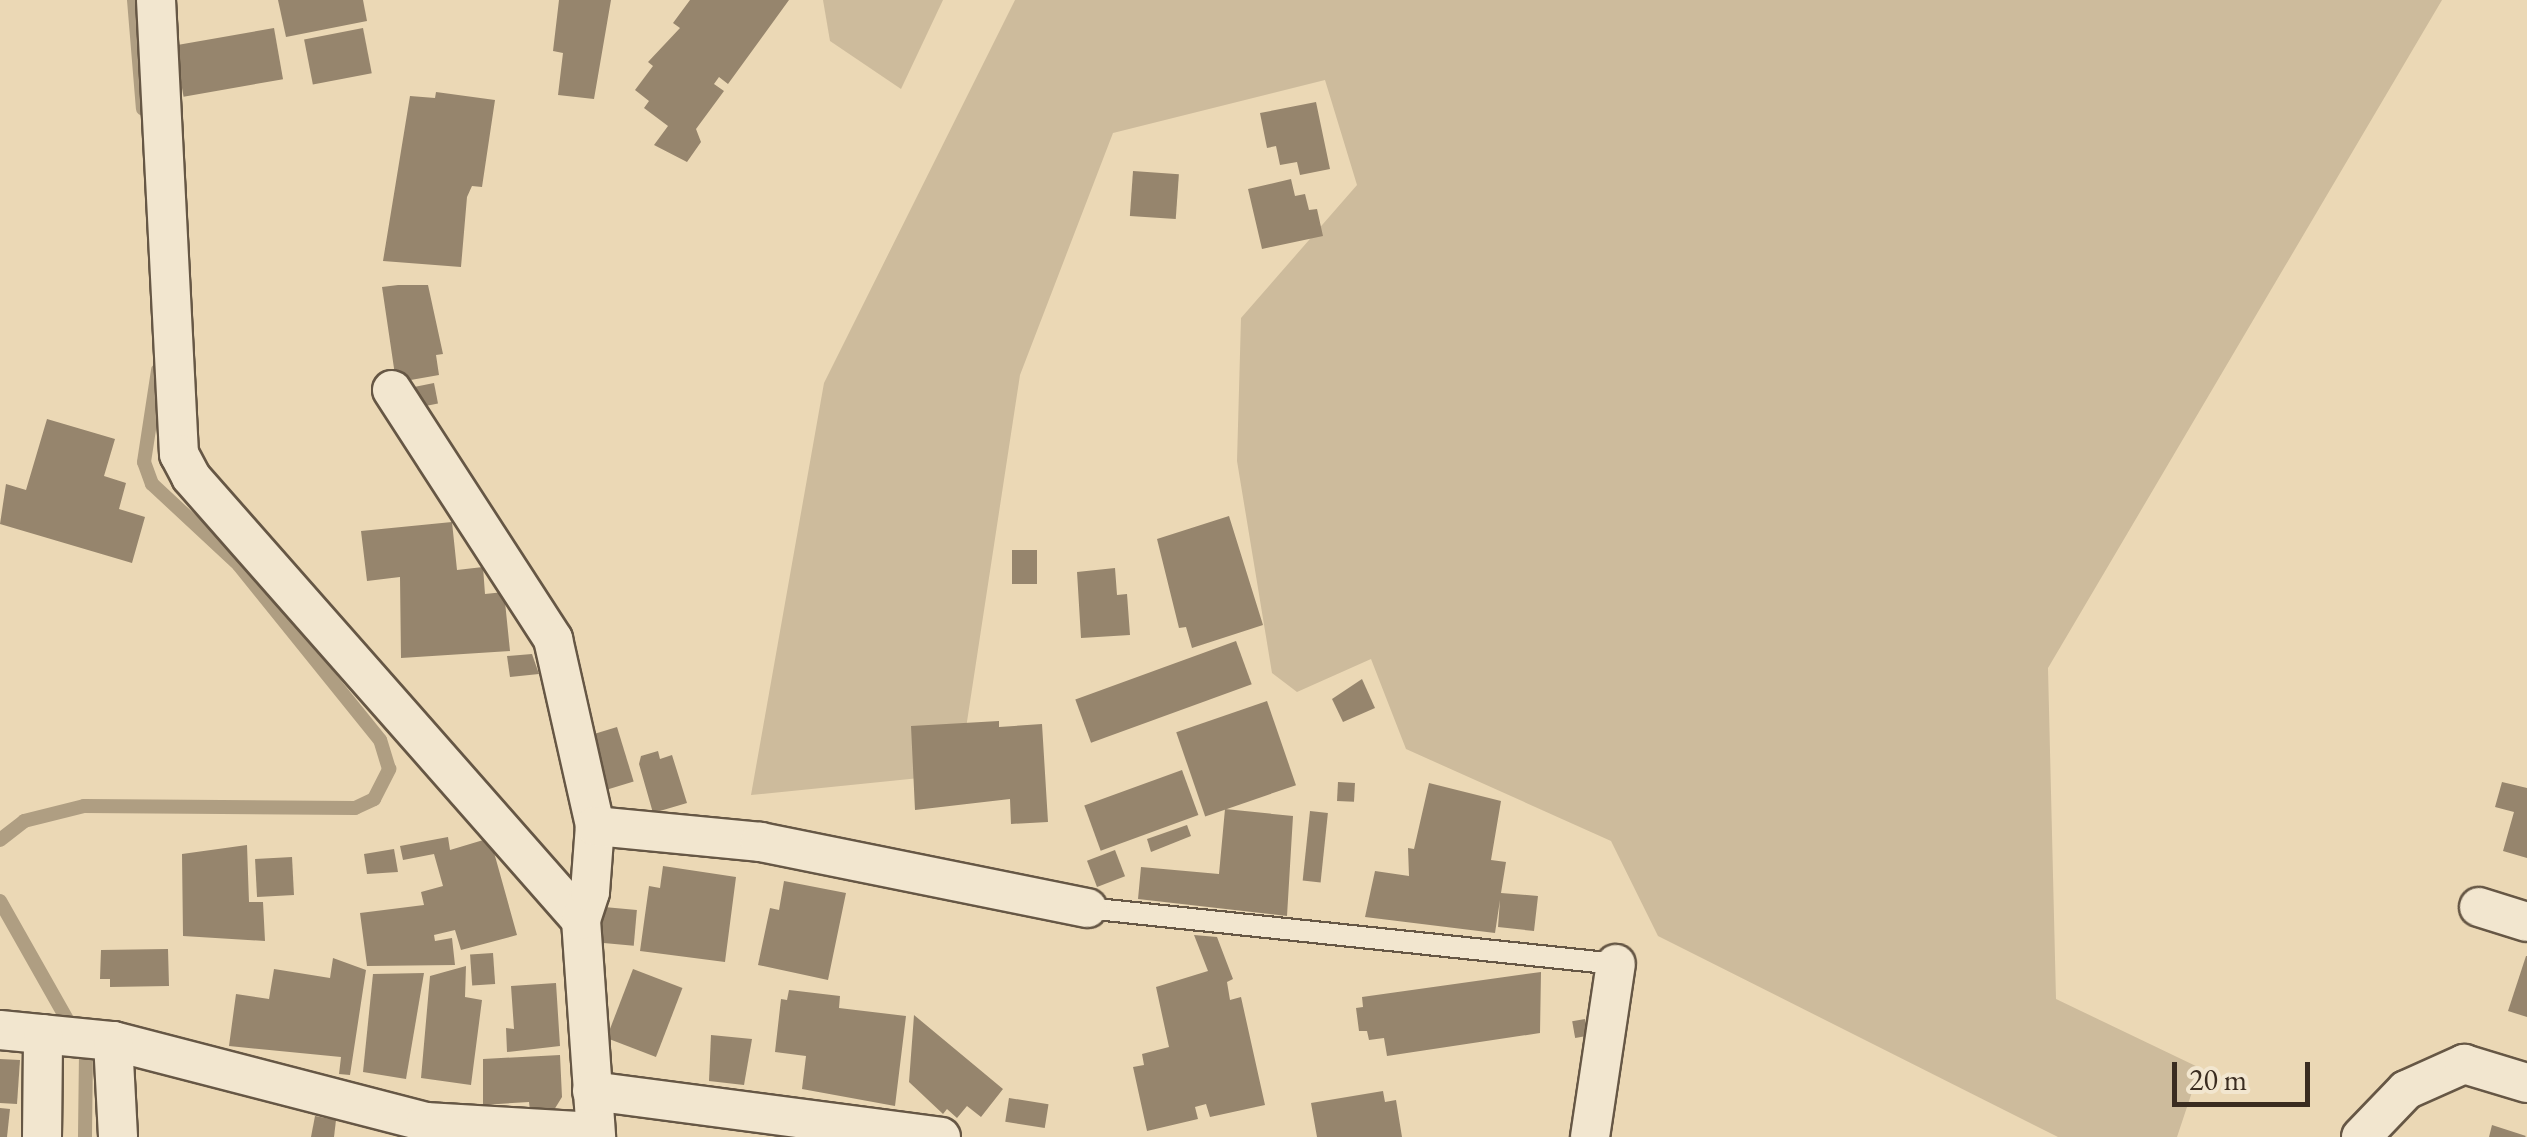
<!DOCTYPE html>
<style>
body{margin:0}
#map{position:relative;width:2527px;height:1137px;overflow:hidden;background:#ebd8b5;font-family:"EB Garamond",serif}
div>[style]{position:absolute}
.green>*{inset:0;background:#cdbb9c}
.stream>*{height:14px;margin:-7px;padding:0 7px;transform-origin:7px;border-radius:7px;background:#af9e82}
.building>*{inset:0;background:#96856d;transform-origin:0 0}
.roads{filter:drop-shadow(2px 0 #665745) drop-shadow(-2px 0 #665745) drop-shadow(0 2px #665745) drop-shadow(0 -2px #665745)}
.lane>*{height:20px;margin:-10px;padding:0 10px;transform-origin:10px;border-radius:10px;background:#f2e6cf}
.street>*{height:38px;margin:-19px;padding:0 19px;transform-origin:19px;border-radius:19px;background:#f2e6cf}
span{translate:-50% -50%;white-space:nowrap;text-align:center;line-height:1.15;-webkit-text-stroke:8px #f2e6cf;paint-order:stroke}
.scale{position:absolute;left:2172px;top:1062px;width:138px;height:45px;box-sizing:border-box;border:5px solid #3a2c20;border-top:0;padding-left:12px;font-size:30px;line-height:35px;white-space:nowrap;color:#3a2c20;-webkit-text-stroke:8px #f2e6cf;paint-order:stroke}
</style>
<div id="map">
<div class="green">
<div style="clip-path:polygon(823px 0,943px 0,901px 89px,830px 41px)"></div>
<div style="clip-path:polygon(1015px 0,2442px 0,2048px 668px,2056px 999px,2200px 1068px,2177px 1137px,2058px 1137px,1658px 936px,1611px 841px,1406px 749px,1371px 659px,1297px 692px,1272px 673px,1237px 461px,1241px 318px,1357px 185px,1325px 80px,1113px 133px,1020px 375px,959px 774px,751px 795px,824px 383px)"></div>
</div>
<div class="stream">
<div style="left:134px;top:0;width:109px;rotate:85.3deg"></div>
<div style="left:0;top:840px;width:31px;rotate:-38deg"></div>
<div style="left:24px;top:821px;width:62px;rotate:-14deg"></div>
<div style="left:84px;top:806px;width:271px;rotate:0.4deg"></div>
<div style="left:355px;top:808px;width:21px;rotate:-25deg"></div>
<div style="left:374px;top:799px;width:34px;rotate:-63deg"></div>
<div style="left:389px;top:769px;width:30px;rotate:-107deg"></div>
<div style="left:380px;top:740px;width:225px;rotate:-128.9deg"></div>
<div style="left:239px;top:565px;width:119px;rotate:-137deg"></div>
<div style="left:152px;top:484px;width:23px;rotate:-110deg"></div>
<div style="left:144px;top:462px;width:93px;rotate:-81.3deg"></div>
<div style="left:0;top:901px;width:175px;rotate:60.5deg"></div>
<div style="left:86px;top:1053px;width:84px;rotate:90.7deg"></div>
</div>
<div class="building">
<div style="clip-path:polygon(278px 0,363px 0,367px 21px,286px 37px)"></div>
<div style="clip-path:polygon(559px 0,611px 0,594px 99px,558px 95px,563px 53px,553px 51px)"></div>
<div style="clip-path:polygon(690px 0,789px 0,728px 84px,719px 77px,714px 84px,724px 91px,696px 129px,701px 142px,687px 162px,654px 145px,668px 126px,644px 108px,649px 101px,635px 90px,653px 66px,648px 62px,680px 28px,673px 23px)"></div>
<div style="left:274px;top:28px;width:52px;height:101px;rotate:80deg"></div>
<div style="left:363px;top:28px;width:46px;height:60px;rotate:79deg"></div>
<div style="clip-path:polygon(436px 92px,495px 100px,482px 187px,472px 186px,467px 197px,461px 267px,383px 261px,410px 96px,435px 98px)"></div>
<div style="clip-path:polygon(1316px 102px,1330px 169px,1300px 175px,1297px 162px,1280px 165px,1276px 146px,1267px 148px,1260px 113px)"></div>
<div style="left:1133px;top:171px;width:46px;height:45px;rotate:4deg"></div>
<div style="clip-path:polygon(1291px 179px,1295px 196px,1305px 194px,1309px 210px,1317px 209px,1323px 236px,1262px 249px,1248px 189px)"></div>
<div style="clip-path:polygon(398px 285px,428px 285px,443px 354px,436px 355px,439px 375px,405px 381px,404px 374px,395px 375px,382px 287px)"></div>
<div style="left:434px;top:383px;width:21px;height:19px;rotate:79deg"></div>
<div style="clip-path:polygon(47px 419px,115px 439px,104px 476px,126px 483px,119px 509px,145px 517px,132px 563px,0 524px,6px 484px,26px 490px)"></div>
<div style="clip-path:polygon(1229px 516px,1263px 625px,1192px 648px,1186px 627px,1179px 628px,1157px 539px)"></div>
<div style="clip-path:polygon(452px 522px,457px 570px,483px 567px,485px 594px,504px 592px,510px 651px,401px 658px,400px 577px,367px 581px,361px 531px)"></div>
<div style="left:1012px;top:550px;width:25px;height:34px"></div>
<div style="clip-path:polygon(1115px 568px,1117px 595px,1127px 594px,1130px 635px,1081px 638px,1077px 572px)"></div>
<div style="left:1236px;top:641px;width:46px;height:171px;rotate:70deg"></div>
<div style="clip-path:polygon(532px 654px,539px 674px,510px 677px,507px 656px)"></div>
<div style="clip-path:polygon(1362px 679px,1375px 708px,1343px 722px,1332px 699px)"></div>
<div style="left:1267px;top:701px;width:89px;height:96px;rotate:71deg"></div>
<div style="clip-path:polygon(999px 721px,999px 727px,1042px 724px,1048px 822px,1011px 824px,1010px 799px,915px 810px,911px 726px)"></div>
<div style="left:617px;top:727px;width:57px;height:30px;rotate:73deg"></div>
<div style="clip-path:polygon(658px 751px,660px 759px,672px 755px,687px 803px,653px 813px,639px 764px,641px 756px)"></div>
<div style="left:1182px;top:770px;width:48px;height:104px;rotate:70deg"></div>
<div style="left:1338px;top:782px;width:17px;height:19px;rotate:3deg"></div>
<div style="clip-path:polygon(2502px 782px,2527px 788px,2527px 858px,2503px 851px,2514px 812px,2495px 807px)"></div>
<div style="clip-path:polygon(1429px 783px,1501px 801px,1491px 860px,1506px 862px,1501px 893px,1538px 896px,1534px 931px,1498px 927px,1500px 900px,1495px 933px,1365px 917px,1375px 871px,1409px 876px,1408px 848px,1414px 849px)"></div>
<div style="clip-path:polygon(1225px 809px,1293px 816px,1287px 916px,1138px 899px,1141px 867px,1219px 874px)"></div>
<div style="left:1310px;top:811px;width:18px;height:70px;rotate:6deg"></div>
<div style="clip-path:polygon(1187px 825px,1191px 836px,1151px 852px,1147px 839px)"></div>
<div style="clip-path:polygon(448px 837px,450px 850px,490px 838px,517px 935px,461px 950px,455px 930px,434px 935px,435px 941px,452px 938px,455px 965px,367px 966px,360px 913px,424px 905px,421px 892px,443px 886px,434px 854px,403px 860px,400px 846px)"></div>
<div style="clip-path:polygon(247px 845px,249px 902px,263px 902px,265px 941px,183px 936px,182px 854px)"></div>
<div style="clip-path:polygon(394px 849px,398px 872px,367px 874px,364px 854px)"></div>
<div style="left:1115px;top:850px;width:28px;height:30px;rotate:69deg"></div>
<div style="left:292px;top:857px;width:38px;height:37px;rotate:87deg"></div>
<div style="clip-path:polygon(663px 866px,736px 877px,725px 962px,640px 951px,649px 886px,660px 888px)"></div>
<div style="clip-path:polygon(784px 881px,846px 893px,828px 980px,758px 965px,770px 908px,779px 910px)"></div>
<div style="left:604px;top:907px;width:33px;height:36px;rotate:5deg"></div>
<div style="clip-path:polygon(1194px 935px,1217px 937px,1233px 979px,1227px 982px,1230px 1000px,1241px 997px,1265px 1105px,1210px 1117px,1206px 1104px,1195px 1107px,1198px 1119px,1147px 1131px,1133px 1067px,1144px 1065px,1142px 1054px,1169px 1047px,1156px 987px,1208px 971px)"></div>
<div style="clip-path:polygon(168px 949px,169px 986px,110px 987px,110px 979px,100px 979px,101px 950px)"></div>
<div style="left:493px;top:953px;width:31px;height:23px;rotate:86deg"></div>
<div style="clip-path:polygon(2526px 956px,2527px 956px,2527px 1017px,2508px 1011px)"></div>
<div style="clip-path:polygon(333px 958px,366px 970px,350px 1075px,339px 1074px,341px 1057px,229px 1046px,236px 994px,269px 999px,274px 969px,330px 978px)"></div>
<div style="clip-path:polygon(466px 966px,465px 997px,482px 1000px,471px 1085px,421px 1078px,430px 976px)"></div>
<div style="left:633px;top:969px;width:53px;height:74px;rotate:21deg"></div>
<div style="clip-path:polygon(1541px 972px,1540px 1033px,1387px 1056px,1384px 1038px,1369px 1040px,1367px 1031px,1359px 1031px,1356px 1008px,1363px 1007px,1362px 997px)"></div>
<div style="clip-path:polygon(424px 973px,406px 1079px,363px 1072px,373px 974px)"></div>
<div style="clip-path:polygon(556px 983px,560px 1046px,507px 1052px,506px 1028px,514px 1029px,511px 986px)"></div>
<div style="clip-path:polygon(789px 990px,840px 996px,839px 1008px,906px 1016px,895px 1106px,802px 1089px,806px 1056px,775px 1052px,781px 999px,787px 1000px)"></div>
<div style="clip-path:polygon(914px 1015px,1003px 1089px,981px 1117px,967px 1106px,957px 1118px,947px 1109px,943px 1114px,909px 1082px)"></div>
<div style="left:1585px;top:1019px;width:17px;height:13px;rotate:80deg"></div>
<div style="clip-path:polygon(711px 1035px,752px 1039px,744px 1085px,709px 1081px)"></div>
<div style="clip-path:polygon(560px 1055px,562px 1097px,554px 1110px,530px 1111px,529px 1102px,483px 1105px,483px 1059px)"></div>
<div style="clip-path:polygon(0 1059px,20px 1060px,17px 1104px,0 1103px)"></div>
<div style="clip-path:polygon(1383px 1091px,1385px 1102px,1396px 1100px,1402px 1137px,1317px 1137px,1311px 1103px)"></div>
<div style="left:1009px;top:1098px;width:40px;height:24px;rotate:9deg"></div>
<div style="clip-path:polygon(0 1108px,10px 1109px,7px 1137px,0 1137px)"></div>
<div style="clip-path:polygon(315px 1116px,336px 1120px,334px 1137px,311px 1137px)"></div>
<div style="clip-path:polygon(2492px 1125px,2526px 1136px,2525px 1137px,2489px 1137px)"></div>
</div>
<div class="roads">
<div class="lane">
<div style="left:1087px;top:908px;width:532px;rotate:6.04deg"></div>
</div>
<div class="street">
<div style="left:156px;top:0;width:455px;rotate:87.1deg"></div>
<div style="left:179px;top:454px;width:26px;rotate:62deg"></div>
<div style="left:191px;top:477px;width:590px;rotate:48.64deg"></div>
<div style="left:581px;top:920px;width:218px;rotate:86deg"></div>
<div style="left:392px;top:390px;width:297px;rotate:57.1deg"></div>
<div style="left:553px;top:639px;width:192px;rotate:77.3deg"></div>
<div style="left:2479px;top:907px;width:50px;rotate:17.4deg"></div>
<div style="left:581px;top:920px;width:29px;rotate:-72deg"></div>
<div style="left:590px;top:892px;width:66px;rotate:-85.7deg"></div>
<div style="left:595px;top:826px;width:166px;rotate:5.5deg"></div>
<div style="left:760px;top:842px;width:334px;rotate:11.4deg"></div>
<div style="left:0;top:1030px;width:114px;rotate:5.6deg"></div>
<div style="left:113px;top:1041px;width:323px;rotate:14.5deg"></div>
<div style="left:426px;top:1122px;width:169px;rotate:3.4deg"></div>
<div style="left:113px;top:1041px;width:96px;rotate:87deg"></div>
<div style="left:592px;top:1091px;width:352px;rotate:7.5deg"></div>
<div style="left:42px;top:1137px;width:103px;rotate:-89.4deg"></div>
<div style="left:1590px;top:1137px;width:175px;rotate:-81.5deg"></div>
<div style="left:2361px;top:1137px;width:65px;rotate:-46.2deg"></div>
<div style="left:2406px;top:1090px;width:64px;rotate:-24.1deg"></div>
<div style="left:2464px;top:1064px;width:66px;rotate:16.8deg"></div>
</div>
</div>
<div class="scale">20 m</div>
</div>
